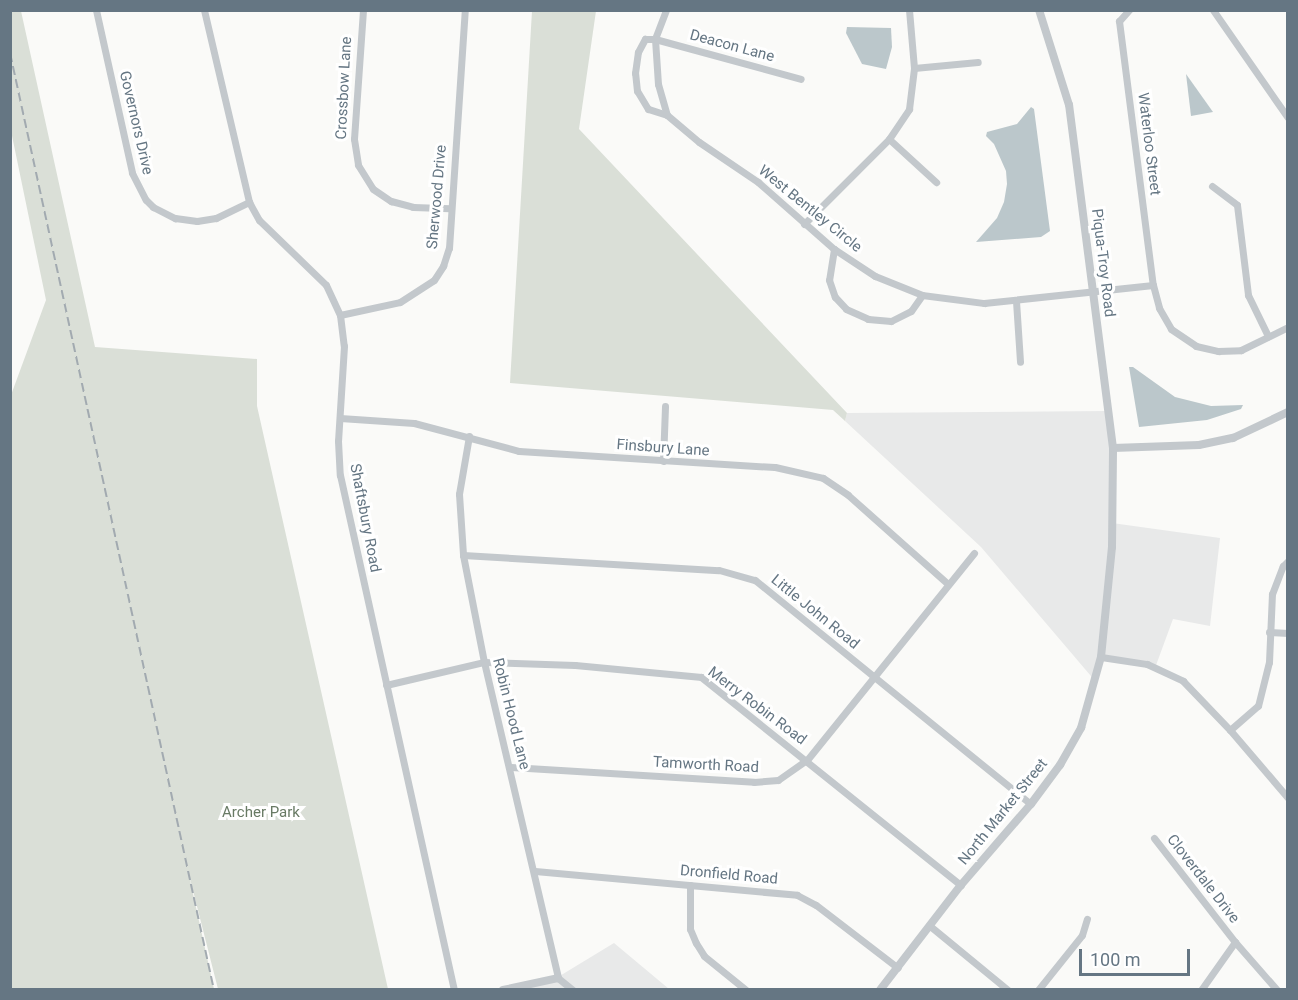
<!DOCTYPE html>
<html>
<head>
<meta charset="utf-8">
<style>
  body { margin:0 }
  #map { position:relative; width:1298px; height:1000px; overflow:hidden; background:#fafaf8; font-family:Roboto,sans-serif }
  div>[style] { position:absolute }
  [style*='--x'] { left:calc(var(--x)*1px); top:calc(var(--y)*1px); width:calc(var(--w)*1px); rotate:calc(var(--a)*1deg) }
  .built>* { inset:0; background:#e8e9e9 }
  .green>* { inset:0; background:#dadfd7 }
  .water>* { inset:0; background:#bbc7cb }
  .minor>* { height:7px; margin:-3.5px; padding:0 3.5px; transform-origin:3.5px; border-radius:3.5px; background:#c3c8cc }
  .tertiary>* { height:8px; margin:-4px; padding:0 4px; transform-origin:4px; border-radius:4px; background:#c3c8cc }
  .rail>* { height:2px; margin-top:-1px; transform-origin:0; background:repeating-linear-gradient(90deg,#a2aab0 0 9px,transparent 0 13.5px) }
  span { translate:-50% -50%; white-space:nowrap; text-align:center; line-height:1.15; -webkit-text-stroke:6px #fff; paint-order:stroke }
  .street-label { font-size:15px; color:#657683 }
  .park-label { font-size:15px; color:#687a64 }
  .frame { position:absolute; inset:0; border:12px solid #657683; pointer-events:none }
  .scale { position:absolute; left:1079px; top:949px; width:111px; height:27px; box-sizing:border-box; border:3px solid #657683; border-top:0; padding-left:8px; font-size:18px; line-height:21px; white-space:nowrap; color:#657683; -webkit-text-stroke:4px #fff; paint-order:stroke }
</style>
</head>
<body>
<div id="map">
  <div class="built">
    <i style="clip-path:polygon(1108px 411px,1112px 523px,1220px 538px,1210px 626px,1173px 619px,1155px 668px,1102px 657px,1096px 682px,981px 547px,845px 421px,847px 413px)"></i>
    <i style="clip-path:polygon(614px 943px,669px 989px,503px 990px,558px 977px)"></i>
  </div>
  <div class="green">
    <i style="clip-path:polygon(21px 11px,95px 347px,257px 359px,257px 406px,388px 989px,218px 989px,188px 871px,214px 989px,11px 989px,11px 395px,46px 300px,11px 131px,11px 11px)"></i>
    <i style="clip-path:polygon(532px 11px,596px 11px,579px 129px,847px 413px,845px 421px,833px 410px,510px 383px)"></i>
  </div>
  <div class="water">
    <i style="clip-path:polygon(847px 27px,891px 28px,892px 47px,886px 69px,862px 64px,846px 33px)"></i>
    <i style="clip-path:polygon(1186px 74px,1213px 112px,1191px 116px)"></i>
    <i style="clip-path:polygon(1031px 107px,1034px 109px,1050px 231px,1041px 237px,976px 242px,997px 218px,1004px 202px,1007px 184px,1006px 171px,994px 144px,986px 136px,987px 132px,1017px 124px)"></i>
    <i style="clip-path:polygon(1129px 367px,1133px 367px,1175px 397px,1211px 406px,1243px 405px,1241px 409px,1207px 420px,1139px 427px)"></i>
  </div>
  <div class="minor">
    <i style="--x:96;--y:10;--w:167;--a:77.5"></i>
    <i style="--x:132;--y:173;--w:30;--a:63"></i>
    <i style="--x:146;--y:200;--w:10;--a:45"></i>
    <i style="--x:153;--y:207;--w:25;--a:27"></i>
    <i style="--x:175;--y:218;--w:22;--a:8"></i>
    <i style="--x:197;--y:221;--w:19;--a:-9"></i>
    <i style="--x:216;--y:218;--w:37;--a:-26"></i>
    <i style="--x:204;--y:10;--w:197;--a:76.8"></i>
    <i style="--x:249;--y:202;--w:21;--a:61"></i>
    <i style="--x:259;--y:220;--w:93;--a:44.1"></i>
    <i style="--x:326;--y:285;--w:33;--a:65"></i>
    <i style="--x:340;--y:315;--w:31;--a:83"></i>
    <i style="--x:344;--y:346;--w:95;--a:93.6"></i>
    <i style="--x:338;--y:441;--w:34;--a:87"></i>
    <i style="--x:340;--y:475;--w:527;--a:77.52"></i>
    <i style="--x:363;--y:10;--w:129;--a:94"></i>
    <i style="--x:354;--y:139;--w:26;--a:81"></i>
    <i style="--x:358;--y:165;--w:28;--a:58"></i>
    <i style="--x:373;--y:189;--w:22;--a:34"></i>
    <i style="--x:391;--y:201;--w:23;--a:15"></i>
    <i style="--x:413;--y:207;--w:37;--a:2"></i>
    <i style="--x:666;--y:10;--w:31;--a:111"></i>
    <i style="--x:655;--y:39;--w:45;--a:86.2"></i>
    <i style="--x:658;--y:84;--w:32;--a:74"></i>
    <i style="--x:667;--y:115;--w:42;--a:40.2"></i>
    <i style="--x:699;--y:142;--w:71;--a:34.1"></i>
    <i style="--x:758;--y:182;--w:101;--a:41.4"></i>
    <i style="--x:834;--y:249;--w:49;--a:33.4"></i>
    <i style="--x:875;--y:276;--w:51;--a:22"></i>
    <i style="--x:922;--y:295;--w:63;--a:7.4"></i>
    <i style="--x:984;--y:303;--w:170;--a:-6.1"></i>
    <i style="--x:1153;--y:285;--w:24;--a:75"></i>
    <i style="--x:1159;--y:308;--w:24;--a:60"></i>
    <i style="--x:1171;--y:329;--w:30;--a:34"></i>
    <i style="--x:1196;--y:346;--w:23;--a:13"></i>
    <i style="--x:1218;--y:351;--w:23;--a:-2"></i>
    <i style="--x:1241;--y:350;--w:52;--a:-26.1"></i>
    <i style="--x:1129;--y:10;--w:15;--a:132"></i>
    <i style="--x:1119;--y:21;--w:266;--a:82.7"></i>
    <i style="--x:1213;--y:10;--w:131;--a:55.2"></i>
    <i style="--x:914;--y:68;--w:64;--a:-5.4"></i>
    <i style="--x:667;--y:115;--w:20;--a:-162"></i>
    <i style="--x:648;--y:109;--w:21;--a:-121"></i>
    <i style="--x:637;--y:91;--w:18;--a:-96"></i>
    <i style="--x:635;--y:73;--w:21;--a:-82"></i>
    <i style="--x:638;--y:52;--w:15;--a:-62"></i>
    <i style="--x:645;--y:39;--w:10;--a:0"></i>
    <i style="--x:655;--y:39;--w:151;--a:15.3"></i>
    <i style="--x:889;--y:139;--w:64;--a:42.5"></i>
    <i style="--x:1212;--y:186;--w:31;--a:37"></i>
    <i style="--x:1237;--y:205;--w:91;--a:83"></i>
    <i style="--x:1248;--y:295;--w:46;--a:64"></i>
    <i style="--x:804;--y:224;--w:120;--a:-45"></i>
    <i style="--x:889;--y:139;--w:36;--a:-56"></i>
    <i style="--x:909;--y:109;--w:41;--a:-83"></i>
    <i style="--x:914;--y:68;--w:58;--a:-94.9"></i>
    <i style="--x:834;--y:249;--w:31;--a:99"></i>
    <i style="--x:829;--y:280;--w:18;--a:71"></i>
    <i style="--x:835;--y:297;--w:16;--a:47"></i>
    <i style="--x:846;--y:309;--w:24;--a:24"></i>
    <i style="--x:868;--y:319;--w:23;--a:5"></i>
    <i style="--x:891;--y:321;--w:22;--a:-27"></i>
    <i style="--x:911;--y:311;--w:19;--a:-55"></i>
    <i style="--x:1016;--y:301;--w:61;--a:86.2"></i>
    <i style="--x:340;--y:315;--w:61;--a:-12.2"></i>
    <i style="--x:400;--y:302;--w:40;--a:-32.9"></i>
    <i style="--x:434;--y:280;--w:17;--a:-57"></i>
    <i style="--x:443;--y:266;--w:19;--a:-72"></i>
    <i style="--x:449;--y:248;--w:239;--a:-86.2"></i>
    <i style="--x:340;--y:418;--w:74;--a:3.9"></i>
    <i style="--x:414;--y:423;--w:109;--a:14.9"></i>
    <i style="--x:519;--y:451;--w:256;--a:3.6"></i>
    <i style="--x:775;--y:467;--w:49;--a:12.9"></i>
    <i style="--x:823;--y:478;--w:30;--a:34"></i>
    <i style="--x:848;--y:495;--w:134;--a:41.7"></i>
    <i style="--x:469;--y:436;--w:59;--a:99.8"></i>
    <i style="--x:459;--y:494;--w:61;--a:86.2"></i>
    <i style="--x:463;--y:555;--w:109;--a:78.9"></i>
    <i style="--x:484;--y:662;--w:325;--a:76.8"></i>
    <i style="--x:558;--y:978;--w:19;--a:39"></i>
    <i style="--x:663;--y:461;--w:55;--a:-87.9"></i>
    <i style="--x:463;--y:555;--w:256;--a:3.4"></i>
    <i style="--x:719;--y:570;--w:37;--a:16"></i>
    <i style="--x:755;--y:580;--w:355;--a:39.1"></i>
    <i style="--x:1269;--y:632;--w:19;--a:3"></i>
    <i style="--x:1101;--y:657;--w:47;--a:8.7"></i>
    <i style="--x:1147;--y:664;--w:40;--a:25"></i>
    <i style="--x:1183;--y:681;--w:68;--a:46.2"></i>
    <i style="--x:1230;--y:730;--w:89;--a:49.5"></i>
    <i style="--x:386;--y:685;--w:101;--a:-13.2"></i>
    <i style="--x:484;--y:662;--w:91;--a:1.9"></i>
    <i style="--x:575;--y:665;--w:127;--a:5.4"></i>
    <i style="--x:701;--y:677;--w:333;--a:38.7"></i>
    <i style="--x:1230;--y:730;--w:37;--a:-41"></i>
    <i style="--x:1258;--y:706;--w:45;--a:-76"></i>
    <i style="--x:1269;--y:662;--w:68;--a:-87.5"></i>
    <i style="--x:1272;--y:594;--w:30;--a:-69"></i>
    <i style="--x:1283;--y:566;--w:7;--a:-45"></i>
    <i style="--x:511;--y:767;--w:243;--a:3.5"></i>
    <i style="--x:754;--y:782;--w:24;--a:-5"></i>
    <i style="--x:778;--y:780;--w:35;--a:-35"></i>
    <i style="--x:807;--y:760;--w:266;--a:-51.1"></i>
    <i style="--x:1154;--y:838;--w:132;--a:52.1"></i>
    <i style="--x:1235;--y:942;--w:64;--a:48.8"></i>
    <i style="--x:535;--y:871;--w:263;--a:5.2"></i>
    <i style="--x:797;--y:895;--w:21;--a:28"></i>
    <i style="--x:816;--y:905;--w:103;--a:37.5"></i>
    <i style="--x:690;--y:885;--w:44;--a:90"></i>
    <i style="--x:690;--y:929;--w:15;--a:67"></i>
    <i style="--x:696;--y:943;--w:15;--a:58"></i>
    <i style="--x:704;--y:956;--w:54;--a:39"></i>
    <i style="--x:930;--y:926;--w:101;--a:39.4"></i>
    <i style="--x:1038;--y:990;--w:70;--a:-51.3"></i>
    <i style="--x:1082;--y:935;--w:17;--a:-73"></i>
    <i style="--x:1201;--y:990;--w:59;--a:-54.7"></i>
  </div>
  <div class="tertiary">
    <i style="--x:1113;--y:448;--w:86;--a:-2"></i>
    <i style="--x:1199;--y:445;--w:35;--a:-12"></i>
    <i style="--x:1233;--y:438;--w:61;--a:-25.3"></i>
    <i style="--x:503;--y:990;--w:56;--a:-12.3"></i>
    <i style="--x:880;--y:990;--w:133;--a:-52.4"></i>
    <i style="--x:961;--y:885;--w:107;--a:-49.2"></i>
    <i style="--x:1031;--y:804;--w:49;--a:-53.4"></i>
    <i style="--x:1060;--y:765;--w:43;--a:-60.4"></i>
    <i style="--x:1081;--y:728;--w:74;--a:-74.3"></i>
    <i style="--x:1101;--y:657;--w:111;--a:-84.3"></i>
    <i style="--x:1112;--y:547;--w:99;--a:-89.4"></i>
    <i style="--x:1113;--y:448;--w:346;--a:-97.3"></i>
    <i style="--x:1069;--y:105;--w:100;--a:-107.5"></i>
  </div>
  <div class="rail">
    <i style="--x:10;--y:53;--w:959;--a:77.72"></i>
  </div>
  <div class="street-label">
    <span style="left:732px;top:46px;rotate:15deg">Deacon Lane</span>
    <span style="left:344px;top:88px;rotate:-87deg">Crossbow Lane</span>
    <span style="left:136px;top:123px;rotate:77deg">Governors Drive</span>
    <span style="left:1149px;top:144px;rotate:83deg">Waterloo Street</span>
    <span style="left:437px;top:197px;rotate:-85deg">Sherwood Drive</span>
    <span style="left:810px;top:209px;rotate:39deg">West Bentley Circle</span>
    <span style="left:1103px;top:263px;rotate:83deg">Piqua-Troy Road</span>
    <span style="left:663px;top:448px;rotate:4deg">Finsbury Lane</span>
    <span style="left:365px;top:518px;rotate:79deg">Shaftsbury Road</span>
    <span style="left:815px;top:612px;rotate:39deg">Little John Road</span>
    <span style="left:757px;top:706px;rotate:37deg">Merry Robin Road</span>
    <span style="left:511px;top:714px;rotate:76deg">Robin Hood Lane</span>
    <span style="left:706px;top:765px;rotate:3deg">Tamworth Road</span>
    <span style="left:1003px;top:812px;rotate:-51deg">North Market Street</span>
    <span style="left:729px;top:875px;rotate:5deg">Dronfield Road</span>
    <span style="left:1203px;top:879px;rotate:52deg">Cloverdale Drive</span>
  </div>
  <div class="park-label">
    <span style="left:261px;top:813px">Archer Park</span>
  </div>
  <div class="frame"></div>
  <div class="scale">100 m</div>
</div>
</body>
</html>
